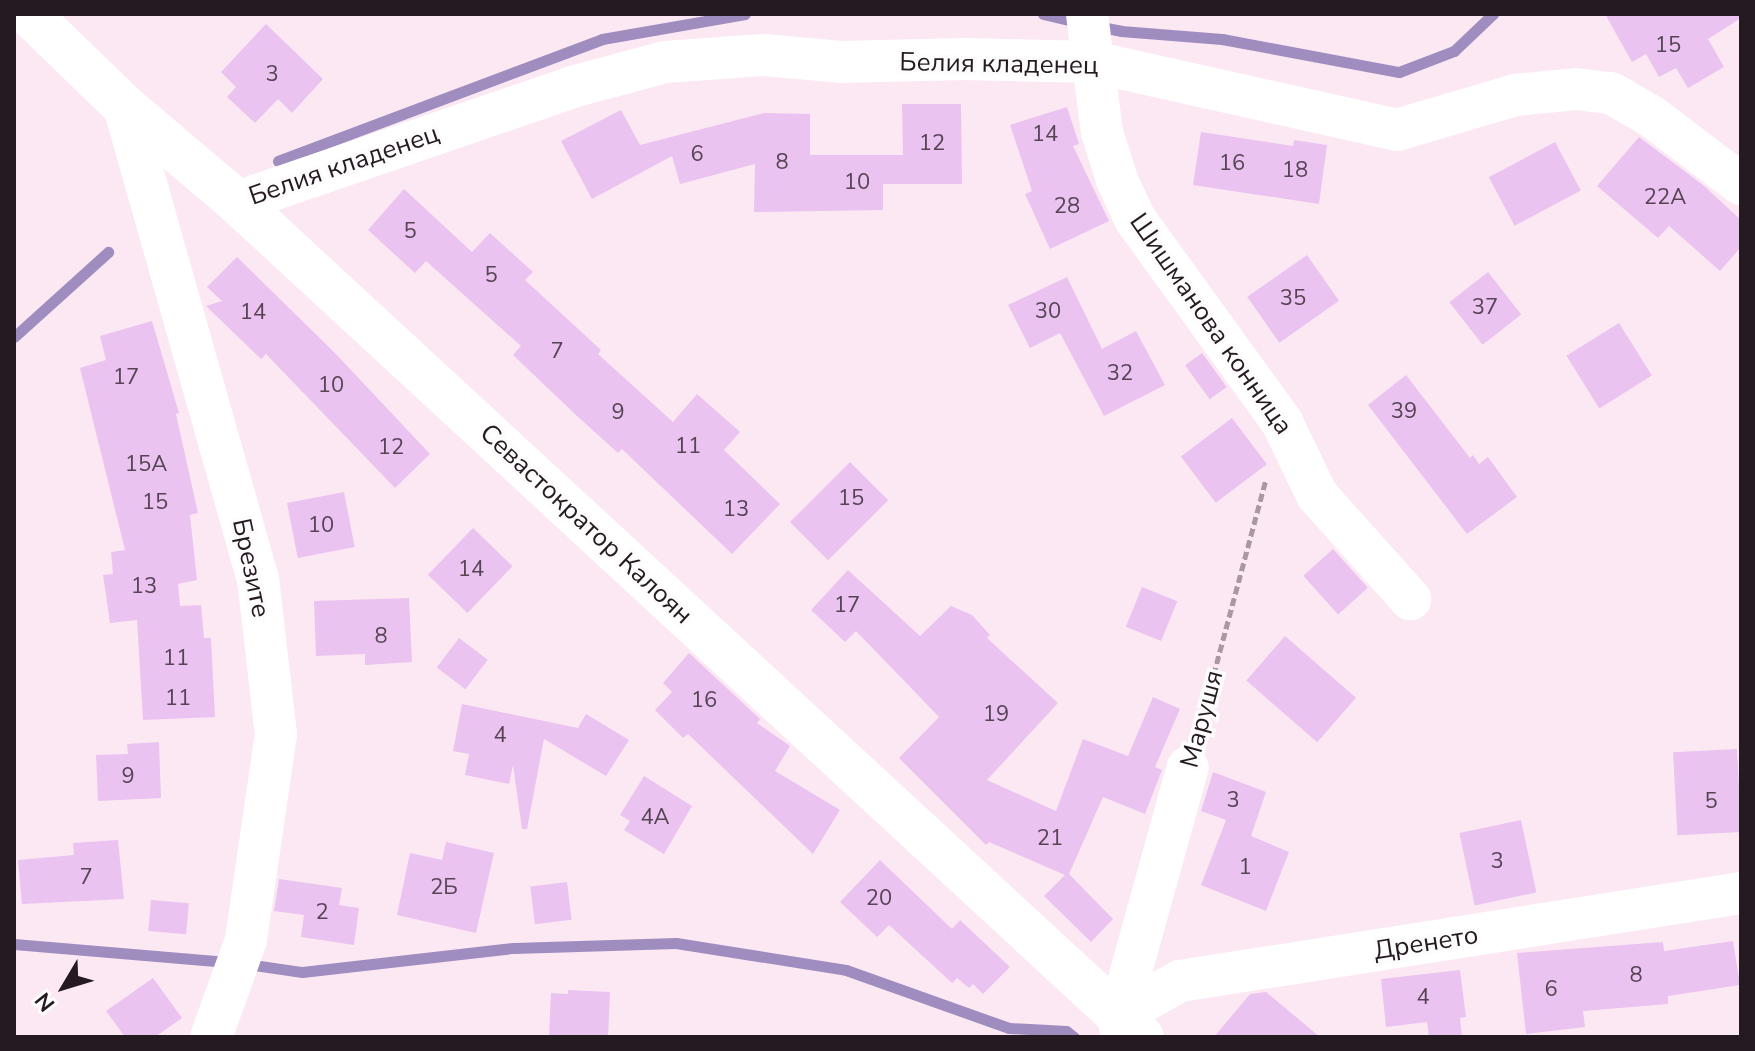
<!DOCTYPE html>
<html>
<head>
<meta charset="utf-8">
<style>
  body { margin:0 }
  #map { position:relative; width:1755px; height:1051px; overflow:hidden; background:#fce8f3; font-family:"Nunito Sans",sans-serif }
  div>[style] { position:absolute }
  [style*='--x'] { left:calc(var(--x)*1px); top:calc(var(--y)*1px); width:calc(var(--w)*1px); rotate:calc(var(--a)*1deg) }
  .stream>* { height:11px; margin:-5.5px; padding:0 5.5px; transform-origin:5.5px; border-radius:5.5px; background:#9f8dbf }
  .building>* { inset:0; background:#eac3f0; transform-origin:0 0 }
  .path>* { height:5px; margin-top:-2.5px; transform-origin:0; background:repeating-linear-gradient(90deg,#a998a2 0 8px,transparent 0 12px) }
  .street>* { height:42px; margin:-21px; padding:0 21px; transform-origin:21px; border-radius:21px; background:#fff }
  .secondary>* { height:44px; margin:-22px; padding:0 22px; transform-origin:22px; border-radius:22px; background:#fff }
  span { translate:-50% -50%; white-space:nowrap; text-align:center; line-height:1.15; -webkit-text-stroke:7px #fcfcfc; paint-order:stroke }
  .number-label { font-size:22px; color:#564455 }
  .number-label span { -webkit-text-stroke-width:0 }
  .street-label { font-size:26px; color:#251a21 }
  .frame { position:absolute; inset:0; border:16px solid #251a21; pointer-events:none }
  .north { position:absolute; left:24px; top:947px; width:80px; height:80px; -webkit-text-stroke:6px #fcfcfc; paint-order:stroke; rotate:232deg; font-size:22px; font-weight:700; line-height:32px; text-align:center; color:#251a21 }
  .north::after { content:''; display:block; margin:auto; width:28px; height:36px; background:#251a21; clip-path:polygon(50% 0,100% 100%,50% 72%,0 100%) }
</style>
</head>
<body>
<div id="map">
  <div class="stream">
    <i style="--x:1043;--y:14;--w:37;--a:13"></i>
    <i style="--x:1096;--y:26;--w:25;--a:11"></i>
    <i style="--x:1121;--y:31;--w:101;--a:4.5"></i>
    <i style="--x:1222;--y:39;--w:180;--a:10.6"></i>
    <i style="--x:1399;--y:72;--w:59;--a:-20.9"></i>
    <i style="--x:1454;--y:51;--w:54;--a:-43.5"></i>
    <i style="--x:278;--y:161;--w:346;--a:-20.6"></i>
    <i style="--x:602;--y:39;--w:145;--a:-9.9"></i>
    <i style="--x:14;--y:337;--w:127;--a:-42.1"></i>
    <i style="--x:14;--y:944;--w:217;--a:4.8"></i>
    <i style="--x:247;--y:964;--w:56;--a:8.3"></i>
    <i style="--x:302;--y:972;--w:213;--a:-6.5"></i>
    <i style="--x:514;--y:948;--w:162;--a:-1.8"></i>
    <i style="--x:676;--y:943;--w:172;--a:9"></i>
    <i style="--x:846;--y:970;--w:173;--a:19.6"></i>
    <i style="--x:1009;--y:1028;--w:57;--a:3"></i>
    <i style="--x:1066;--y:1031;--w:10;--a:37"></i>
  </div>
  <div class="building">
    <i style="clip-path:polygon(1605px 14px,1741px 14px,1741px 18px,1708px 39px,1724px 67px,1688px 88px,1676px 68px,1659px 77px,1646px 54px,1632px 62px)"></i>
    <i style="clip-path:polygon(266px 24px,323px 79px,292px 113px,278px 99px,255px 123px,227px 97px,236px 87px,221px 72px)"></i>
    <i style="clip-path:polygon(902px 104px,961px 104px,962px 184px,883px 184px,883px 210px,754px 212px,755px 164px,680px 184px,672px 156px,592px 199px,561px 141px,621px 110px,640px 145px,764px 113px,810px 114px,810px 155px,903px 155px)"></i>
    <i style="clip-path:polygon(1067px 107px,1079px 144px,1073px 146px,1109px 221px,1050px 249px,1025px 194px,1032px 191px,1010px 125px)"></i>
    <i style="clip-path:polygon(1201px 132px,1293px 146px,1294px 140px,1327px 145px,1319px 204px,1193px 185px)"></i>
    <i style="clip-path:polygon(1639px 137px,1703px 185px,1741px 220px,1741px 247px,1720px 271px,1669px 226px,1658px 238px,1597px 186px)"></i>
    <i style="left:1555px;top:142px;width:55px;height:75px;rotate:62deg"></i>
    <i style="clip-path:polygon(404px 189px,472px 252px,490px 233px,533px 272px,525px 280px,601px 350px,598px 354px,673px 422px,697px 394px,740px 432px,724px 450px,780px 504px,732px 554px,622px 449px,618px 453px,577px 416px,513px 355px,521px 346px,426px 261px,415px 273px,368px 230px)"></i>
    <i style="left:1307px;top:255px;width:56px;height:73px;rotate:55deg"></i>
    <i style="clip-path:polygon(237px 257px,333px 351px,430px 454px,395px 488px,266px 354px,261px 359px,206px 306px,222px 301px,207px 287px)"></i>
    <i style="left:1488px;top:272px;width:54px;height:49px;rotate:52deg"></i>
    <i style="clip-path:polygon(1067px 277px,1102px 349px,1136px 331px,1165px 385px,1104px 416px,1060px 333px,1030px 348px,1008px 305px)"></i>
    <i style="clip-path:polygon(152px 321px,179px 413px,176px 414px,198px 513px,190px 515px,197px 580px,178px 584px,180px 606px,201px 605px,204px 638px,211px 638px,215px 717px,143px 720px,137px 620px,110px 623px,103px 575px,113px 574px,111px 552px,125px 550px,80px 368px,106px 360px,100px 336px)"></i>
    <i style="left:1619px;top:323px;width:62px;height:62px;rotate:58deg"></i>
    <i style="left:1202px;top:353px;width:42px;height:21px;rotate:54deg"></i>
    <i style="clip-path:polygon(1406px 375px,1470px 458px,1473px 455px,1479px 464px,1488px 457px,1517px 497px,1467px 534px,1368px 405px)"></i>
    <i style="left:1232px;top:418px;width:58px;height:64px;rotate:53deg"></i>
    <i style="left:850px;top:462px;width:54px;height:85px;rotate:45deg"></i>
    <i style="left:344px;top:492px;width:56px;height:58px;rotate:79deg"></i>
    <i style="left:473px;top:528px;width:55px;height:65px;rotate:44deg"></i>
    <i style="left:1333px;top:549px;width:52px;height:40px;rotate:48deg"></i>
    <i style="clip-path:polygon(848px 570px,920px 636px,951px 606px,972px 615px,990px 635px,987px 638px,1058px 703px,987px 780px,1056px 811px,1083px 739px,1128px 756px,1153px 697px,1180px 709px,1155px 767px,1162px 770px,1145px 814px,1103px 797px,1069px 874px,1113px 919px,1091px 942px,1044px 896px,1065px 875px,989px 842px,986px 845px,899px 758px,939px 717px,856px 631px,845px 642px,811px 610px)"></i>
    <i style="left:1142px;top:587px;width:38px;height:43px;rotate:22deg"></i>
    <i style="clip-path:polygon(409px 598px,412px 662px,365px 665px,365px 654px,316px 656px,314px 601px)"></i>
    <i style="left:1285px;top:636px;width:94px;height:59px;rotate:41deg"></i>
    <i style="left:459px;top:638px;width:36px;height:37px;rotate:37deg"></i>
    <i style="clip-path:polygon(689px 653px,760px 719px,757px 723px,790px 746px,775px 771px,840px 810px,813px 854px,688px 734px,683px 738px,655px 710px,672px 692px,663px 683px)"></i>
    <i style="clip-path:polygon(462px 704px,578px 728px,586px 714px,629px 740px,606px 776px,544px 739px,527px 829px,522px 829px,513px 765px,509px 784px,465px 775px,469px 754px,453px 751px)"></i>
    <i style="clip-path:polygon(159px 742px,161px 798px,98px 801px,96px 755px,128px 754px,127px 744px)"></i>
    <i style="left:1737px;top:749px;width:83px;height:64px;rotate:87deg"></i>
    <i style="clip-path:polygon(1213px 772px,1266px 792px,1251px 836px,1289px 852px,1266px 911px,1201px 885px,1226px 820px,1201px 811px)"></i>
    <i style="clip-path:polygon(644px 776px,692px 806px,664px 854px,624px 830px,630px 821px,620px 815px)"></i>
    <i style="left:1521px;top:820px;width:74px;height:63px;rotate:78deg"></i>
    <i style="clip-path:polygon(118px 840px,124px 899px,22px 904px,18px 860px,74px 855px,73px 843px)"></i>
    <i style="clip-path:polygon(446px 842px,494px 853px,476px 933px,397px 915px,410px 853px,442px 860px)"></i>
    <i style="clip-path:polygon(880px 860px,952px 929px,960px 920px,1010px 967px,983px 994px,973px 984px,969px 988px,957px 978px,952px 983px,889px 925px,877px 937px,840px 902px)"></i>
    <i style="clip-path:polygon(279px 879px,342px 888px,339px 905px,359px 908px,354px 945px,301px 937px,304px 915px,274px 911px)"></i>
    <i style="left:567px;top:882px;width:38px;height:37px;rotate:83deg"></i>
    <i style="left:151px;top:900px;width:38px;height:31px;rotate:5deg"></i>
    <i style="clip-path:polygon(1733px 941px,1740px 985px,1668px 996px,1668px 1004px,1583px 1011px,1585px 1027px,1526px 1034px,1517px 953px,1663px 942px,1664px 951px)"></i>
    <i style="clip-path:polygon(1460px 970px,1466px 1017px,1460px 1018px,1462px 1037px,1429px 1037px,1427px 1022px,1386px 1027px,1381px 979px)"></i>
    <i style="clip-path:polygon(153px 978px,182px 1018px,155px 1037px,125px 1037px,106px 1011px)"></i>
    <i style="clip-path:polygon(568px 990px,610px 992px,608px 1037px,549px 1037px,551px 993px,568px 994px)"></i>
    <i style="clip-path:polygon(1266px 992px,1320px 1037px,1214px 1037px,1250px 994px)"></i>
  </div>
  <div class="path">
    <i style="--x:1198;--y:733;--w:262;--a:-75"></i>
  </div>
  <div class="street">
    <i style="--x:1087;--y:14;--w:119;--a:82.8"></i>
    <i style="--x:1102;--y:132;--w:50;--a:72.6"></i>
    <i style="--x:1117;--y:180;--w:43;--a:65.2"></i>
    <i style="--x:1135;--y:219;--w:251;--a:54.1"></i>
    <i style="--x:1282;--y:422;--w:81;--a:64.4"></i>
    <i style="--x:1317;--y:495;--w:140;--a:48.2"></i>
    <i style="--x:124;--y:106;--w:492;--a:74.2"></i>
    <i style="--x:258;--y:579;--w:156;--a:83.4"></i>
    <i style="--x:276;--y:734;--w:208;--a:98.3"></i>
    <i style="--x:246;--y:940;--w:103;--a:109.8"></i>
    <i style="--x:237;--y:202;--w:354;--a:-18.9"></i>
    <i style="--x:572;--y:87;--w:96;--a:-15"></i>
    <i style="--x:665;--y:62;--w:98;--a:-4.1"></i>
    <i style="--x:763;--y:55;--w:78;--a:5.1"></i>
    <i style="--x:841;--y:62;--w:124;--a:-1.4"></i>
    <i style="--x:965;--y:59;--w:128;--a:1.3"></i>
    <i style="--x:1093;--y:62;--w:312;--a:12.6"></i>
    <i style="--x:1397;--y:130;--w:123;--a:-16.5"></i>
    <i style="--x:1515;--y:95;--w:61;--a:-5.6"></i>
    <i style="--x:1576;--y:89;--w:35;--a:7"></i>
    <i style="--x:1611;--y:93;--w:46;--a:29.9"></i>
    <i style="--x:1651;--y:116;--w:113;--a:37.1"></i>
    <i style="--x:1119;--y:1015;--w:70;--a:-29.1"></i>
    <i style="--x:1180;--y:981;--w:568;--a:-8.91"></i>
    <i style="--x:1120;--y:1028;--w:13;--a:-94"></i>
    <i style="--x:1119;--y:1015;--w:257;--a:-74.5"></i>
  </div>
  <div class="secondary">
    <i style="--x:29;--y:14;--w:132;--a:44.1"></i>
    <i style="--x:124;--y:106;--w:148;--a:40.3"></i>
    <i style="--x:237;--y:202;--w:1231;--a:42.7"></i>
  </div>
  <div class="number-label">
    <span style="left:1668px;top:46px">15</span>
    <span style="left:272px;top:75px">3</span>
    <span style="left:1045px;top:135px">14</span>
    <span style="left:932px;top:144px">12</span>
    <span style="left:697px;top:155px">6</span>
    <span style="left:782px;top:163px">8</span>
    <span style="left:1232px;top:164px">16</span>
    <span style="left:1295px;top:171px">18</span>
    <span style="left:857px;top:183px">10</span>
    <span style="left:1665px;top:198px">22A</span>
    <span style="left:1067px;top:207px">28</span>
    <span style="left:410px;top:232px">5</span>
    <span style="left:491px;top:276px">5</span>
    <span style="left:1293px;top:299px">35</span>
    <span style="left:1485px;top:308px">37</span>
    <span style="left:1048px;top:312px">30</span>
    <span style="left:253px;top:313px">14</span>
    <span style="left:557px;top:352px">7</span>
    <span style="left:1120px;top:374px">32</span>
    <span style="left:126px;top:378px">17</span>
    <span style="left:331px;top:386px">10</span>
    <span style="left:1404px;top:412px">39</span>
    <span style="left:618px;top:413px">9</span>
    <span style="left:688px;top:447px">11</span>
    <span style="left:391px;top:448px">12</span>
    <span style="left:146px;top:465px">15А</span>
    <span style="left:851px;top:499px">15</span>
    <span style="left:155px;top:503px">15</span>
    <span style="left:736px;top:510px">13</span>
    <span style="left:321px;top:526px">10</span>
    <span style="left:471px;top:570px">14</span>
    <span style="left:144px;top:587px">13</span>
    <span style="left:847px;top:606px">17</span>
    <span style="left:381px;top:637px">8</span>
    <span style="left:176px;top:659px">11</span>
    <span style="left:178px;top:699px">11</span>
    <span style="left:704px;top:701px">16</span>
    <span style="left:996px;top:715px">19</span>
    <span style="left:500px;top:736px">4</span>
    <span style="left:128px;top:777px">9</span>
    <span style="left:1233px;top:801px">3</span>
    <span style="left:1711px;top:802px">5</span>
    <span style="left:655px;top:818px">4А</span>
    <span style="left:1050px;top:839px">21</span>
    <span style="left:1497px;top:862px">3</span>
    <span style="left:1245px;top:868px">1</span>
    <span style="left:86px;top:878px">7</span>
    <span style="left:444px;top:888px">2Б</span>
    <span style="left:879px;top:899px">20</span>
    <span style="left:322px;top:913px">2</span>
    <span style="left:1636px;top:976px">8</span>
    <span style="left:1551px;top:990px">6</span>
    <span style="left:1423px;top:998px">4</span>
  </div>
  <div class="street-label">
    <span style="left:999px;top:64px;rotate:1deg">Белия кладенец</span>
    <span style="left:344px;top:165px;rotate:-19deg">Белия кладенец</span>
    <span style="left:1211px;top:324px;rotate:55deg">Шишманова конница</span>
    <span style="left:586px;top:524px;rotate:43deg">Севастократор Калоян</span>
    <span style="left:251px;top:568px;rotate:78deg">Брезите</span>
    <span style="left:1202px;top:719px;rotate:-75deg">Марушя</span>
    <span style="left:1426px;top:943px;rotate:-9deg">Дренето</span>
  </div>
  <div class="frame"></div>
  <div class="north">N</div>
</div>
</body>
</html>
